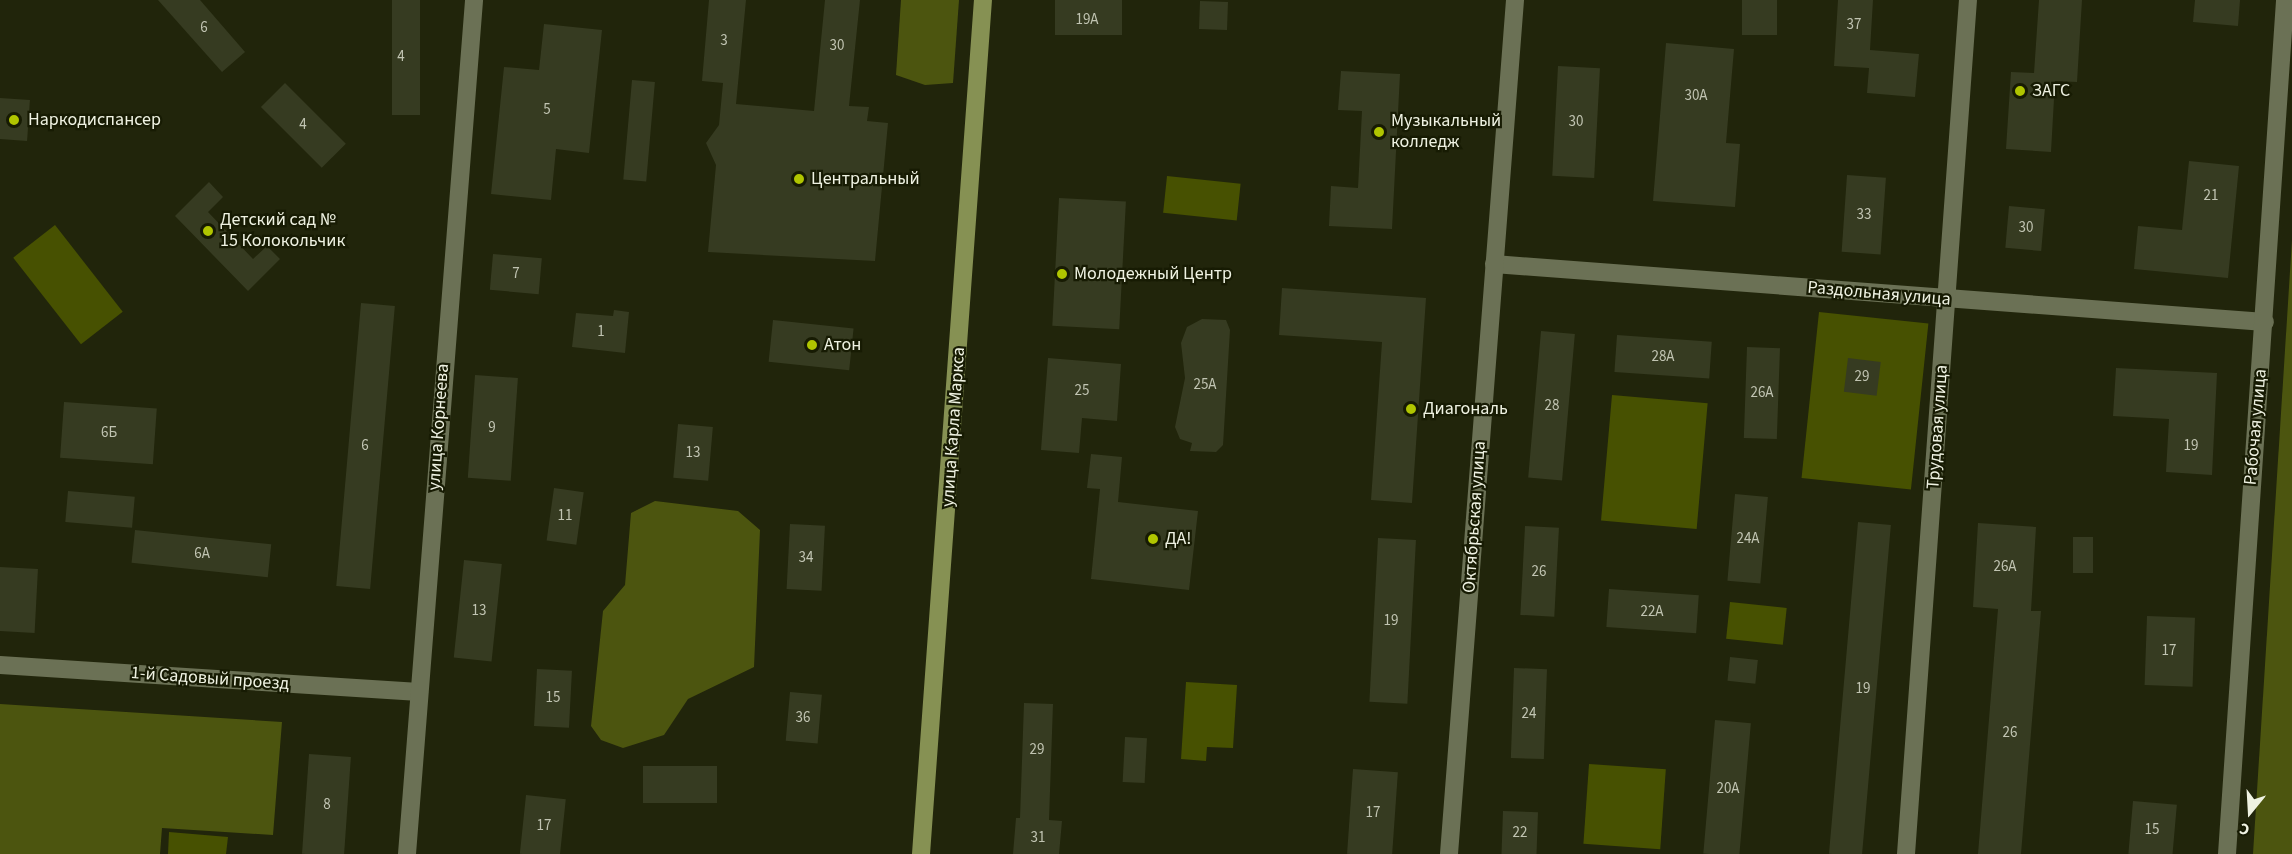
<!DOCTYPE html>
<html>
<head>
<meta charset="utf-8">
<style>
  body { margin:0 }
  #map { position:relative; width:2292px; height:854px; overflow:hidden; background:#21250b; font-family:"Source Sans 3",sans-serif }
  div>[style] { position:absolute }
  [style*='--x'] { left:calc(var(--x)*1px); top:calc(var(--y)*1px); width:calc(var(--w)*1px); rotate:calc(var(--a)*1deg) }
  .green>* { inset:0; background:#475101; transform-origin:0 0 }
  .forest>* { inset:0; background:#4c550f }
  .building>* { inset:0; background:#363b21; transform-origin:0 0 }
  .minor>* { height:18px; margin:-9px; padding:0 9px; transform-origin:9px; border-radius:9px; background:#6b7155 }
  .major>* { height:18px; margin:-9px; padding:0 9px; transform-origin:9px; border-radius:9px; background:#869153 }
  .dots>* { width:16px; height:16px; translate:-50% -50%; box-sizing:border-box; border:3px solid #171b03; border-radius:50% }
  span { translate:-50% -50%; white-space:nowrap; text-align:center; line-height:1.15; -webkit-text-stroke:4.5px #171b03; paint-order:stroke }
  .number-label { font-size:15px; color:#c1c4b2 }
  .number-label span { -webkit-text-stroke-width:0 }
  .poi-label { font-size:18px; color:#eff2e2 }
  .left { translate:0 -50%; text-align:left }
  .street-label { font-size:18px; color:#eff2e2 }
  .north { position:absolute; left:2220px; top:782px; width:60px; height:60px; -webkit-text-stroke:4px #171b03; paint-order:stroke; rotate:198deg; font-size:16px; font-weight:700; line-height:24px; text-align:center; color:#eff2e2 }
  .north::after { content:''; display:block; margin:auto; width:21px; height:27px; background:#eff2e2; clip-path:polygon(50% 0,100% 100%,50% 72%,0 100%) }
</style>
</head>
<body>
<div id="map">
  <div class="green">
    <i style="left:1167px;top:176px;width:74px;height:37px;rotate:6deg"></i>
    <i style="left:55px;top:225px;width:110px;height:53px;rotate:52deg"></i>
    <i style="left:1819px;top:312px;width:110px;height:167px;rotate:6deg"></i>
    <i style="left:1612px;top:395px;width:96px;height:126px;rotate:5deg"></i>
    <i style="left:1730px;top:602px;width:57px;height:37px;rotate:6deg"></i>
    <i style="clip-path:polygon(1186px 682px,1237px 685px,1233px 748px,1207px 747px,1206px 761px,1181px 759px)"></i>
    <i style="left:1589px;top:764px;width:77px;height:80px;rotate:4deg"></i>
    <i style="clip-path:polygon(169px 832px,228px 837px,226px 854px,168px 854px)"></i>
  </div>
  <div class="forest">
    <i style="clip-path:polygon(901px 0,959px 0,953px 83px,925px 85px,896px 75px)"></i>
    <i style="clip-path:polygon(2292px 240px,2292px 854px,2253px 854px)"></i>
    <i style="clip-path:polygon(655px 501px,738px 511px,760px 530px,754px 667px,688px 699px,664px 735px,623px 748px,601px 740px,591px 726px,603px 611px,625px 585px,631px 513px)"></i>
    <i style="clip-path:polygon(0 704px,282px 722px,273px 835px,162px 828px,160px 854px,0 854px)"></i>
  </div>
  <div class="building">
    <i style="clip-path:polygon(158px 0,200px 0,245px 52px,222px 72px)"></i>
    <i style="left:392px;top:0;width:28px;height:115px"></i>
    <i style="clip-path:polygon(709px 0,746px 0,736px 104px,814px 111px,825px 0,860px 0,849px 106px,869px 107px,867px 121px,888px 123px,875px 261px,708px 252px,716px 165px,706px 143px,719px 125px,723px 83px,702px 81px)"></i>
    <i style="left:1055px;top:0;width:67px;height:35px"></i>
    <i style="left:1742px;top:0;width:35px;height:35px"></i>
    <i style="clip-path:polygon(1838px 0,1873px 0,1870px 50px,1919px 54px,1915px 97px,1867px 93px,1869px 68px,1834px 66px)"></i>
    <i style="clip-path:polygon(2039px 0,2082px 0,2077px 82px,2055px 81px,2051px 152px,2006px 149px,2011px 72px,2034px 73px)"></i>
    <i style="clip-path:polygon(2195px 0,2240px 0,2238px 26px,2193px 22px)"></i>
    <i style="left:1200px;top:1px;width:28px;height:28px;rotate:2deg"></i>
    <i style="clip-path:polygon(544px 24px,602px 30px,589px 153px,556px 149px,551px 200px,491px 194px,504px 67px,539px 70px)"></i>
    <i style="clip-path:polygon(1666px 43px,1734px 49px,1726px 143px,1740px 144px,1735px 207px,1653px 201px)"></i>
    <i style="left:1558px;top:66px;width:42px;height:110px;rotate:3deg"></i>
    <i style="clip-path:polygon(1341px 71px,1400px 74px,1392px 229px,1329px 226px,1331px 186px,1358px 188px,1362px 111px,1338px 110px)"></i>
    <i style="left:632px;top:80px;width:23px;height:100px;rotate:5deg"></i>
    <i style="left:285px;top:83px;width:86px;height:34px;rotate:45deg"></i>
    <i style="left:0;top:98px;width:30px;height:41px;rotate:4deg"></i>
    <i style="clip-path:polygon(2189px 161px,2239px 166px,2228px 278px,2134px 269px,2138px 226px,2182px 230px)"></i>
    <i style="left:1847px;top:175px;width:39px;height:77px;rotate:4deg"></i>
    <i style="clip-path:polygon(209px 182px,223px 197px,208px 212px,253px 259px,267px 246px,280px 259px,248px 291px,175px 216px)"></i>
    <i style="left:1059px;top:198px;width:67px;height:128px;rotate:3deg"></i>
    <i style="left:2009px;top:206px;width:36px;height:42px;rotate:5deg"></i>
    <i style="left:493px;top:254px;width:49px;height:36px;rotate:5deg"></i>
    <i style="clip-path:polygon(1282px 288px,1426px 298px,1412px 503px,1371px 500px,1382px 342px,1279px 335px)"></i>
    <i style="left:361px;top:303px;width:34px;height:284px;rotate:5deg"></i>
    <i style="clip-path:polygon(614px 310px,629px 312px,625px 353px,572px 347px,576px 313px,613px 316px)"></i>
    <i style="clip-path:polygon(1202px 319px,1226px 320px,1230px 330px,1223px 445px,1216px 452px,1190px 451px,1192px 443px,1180px 439px,1175px 427px,1185px 378px,1181px 343px,1187px 327px)"></i>
    <i style="left:773px;top:320px;width:81px;height:42px;rotate:6deg"></i>
    <i style="left:1541px;top:331px;width:34px;height:147px;rotate:5deg"></i>
    <i style="left:1617px;top:335px;width:95px;height:37px;rotate:4deg"></i>
    <i style="left:1747px;top:347px;width:33px;height:91px;rotate:2deg"></i>
    <i style="clip-path:polygon(1048px 358px,1121px 364px,1117px 421px,1082px 418px,1079px 453px,1041px 450px)"></i>
    <i style="left:1848px;top:358px;width:33px;height:34px;rotate:7deg"></i>
    <i style="clip-path:polygon(2116px 368px,2217px 373px,2212px 475px,2166px 472px,2169px 419px,2113px 416px)"></i>
    <i style="left:475px;top:375px;width:43px;height:103px;rotate:4deg"></i>
    <i style="left:64px;top:402px;width:93px;height:56px;rotate:4deg"></i>
    <i style="left:678px;top:424px;width:35px;height:54px;rotate:5deg"></i>
    <i style="clip-path:polygon(1091px 454px,1122px 457px,1118px 502px,1198px 511px,1189px 590px,1091px 579px,1100px 489px,1087px 488px)"></i>
    <i style="left:554px;top:488px;width:30px;height:53px;rotate:8deg"></i>
    <i style="left:68px;top:491px;width:67px;height:31px;rotate:5deg"></i>
    <i style="left:1735px;top:494px;width:33px;height:87px;rotate:5deg"></i>
    <i style="left:1858px;top:522px;width:33px;height:333px;rotate:5deg"></i>
    <i style="clip-path:polygon(1978px 523px,2036px 527px,2031px 611px,2041px 611px,2021px 854px,1978px 854px,1998px 609px,1973px 607px)"></i>
    <i style="left:790px;top:524px;width:35px;height:65px;rotate:3deg"></i>
    <i style="left:1525px;top:526px;width:34px;height:89px;rotate:3deg"></i>
    <i style="left:135px;top:530px;width:137px;height:33px;rotate:6deg"></i>
    <i style="left:2073px;top:537px;width:20px;height:36px"></i>
    <i style="left:1378px;top:538px;width:38px;height:164px;rotate:3deg"></i>
    <i style="left:464px;top:560px;width:38px;height:98px;rotate:6deg"></i>
    <i style="left:0;top:567px;width:38px;height:64px;rotate:3deg"></i>
    <i style="left:1609px;top:589px;width:90px;height:38px;rotate:4deg"></i>
    <i style="left:2147px;top:616px;width:48px;height:69px;rotate:2deg"></i>
    <i style="left:1730px;top:657px;width:28px;height:24px;rotate:6deg"></i>
    <i style="left:1514px;top:668px;width:33px;height:90px;rotate:2deg"></i>
    <i style="left:537px;top:669px;width:35px;height:57px;rotate:3deg"></i>
    <i style="left:790px;top:692px;width:32px;height:49px;rotate:5deg"></i>
    <i style="clip-path:polygon(1024px 703px,1053px 704px,1049px 820px,1062px 821px,1059px 854px,1013px 854px,1016px 818px,1020px 818px)"></i>
    <i style="left:1715px;top:720px;width:36px;height:134px;rotate:5deg"></i>
    <i style="left:1125px;top:737px;width:22px;height:45px;rotate:3deg"></i>
    <i style="left:309px;top:754px;width:42px;height:100px;rotate:4deg"></i>
    <i style="left:717px;top:766px;width:37px;height:74px;rotate:90deg"></i>
    <i style="left:1353px;top:769px;width:45px;height:85px;rotate:4deg"></i>
    <i style="left:526px;top:795px;width:40px;height:59px;rotate:6deg"></i>
    <i style="left:2133px;top:801px;width:44px;height:53px;rotate:5deg"></i>
    <i style="left:1503px;top:811px;width:35px;height:43px;rotate:2deg"></i>
  </div>
  <div class="minor">
    <i style="--x:1494;--y:264;--w:773;--a:4.3"></i>
    <i style="--x:0;--y:665;--w:420;--a:3.7"></i>
    <i style="--x:407;--y:854;--w:857;--a:-85.51"></i>
    <i style="--x:1449;--y:854;--w:857;--a:-85.58"></i>
    <i style="--x:1906;--y:854;--w:856;--a:-85.85"></i>
    <i style="--x:2227;--y:854;--w:856;--a:-86.11"></i>
  </div>
  <div class="major">
    <i style="--x:921;--y:854;--w:856;--a:-85.85"></i>
  </div>
  <div class="dots">
    <i style="left:2020px;top:91px;background:#b0c500"></i>
    <i style="left:14px;top:120px;background:#b0c500"></i>
    <i style="left:1379px;top:132px;background:#b0c500"></i>
    <i style="left:799px;top:179px;background:#b0c500"></i>
    <i style="left:208px;top:231px;background:#b0c500"></i>
    <i style="left:1062px;top:274px;background:#b0c500"></i>
    <i style="left:812px;top:345px;background:#b0c500"></i>
    <i style="left:1411px;top:409px;background:#b0c500"></i>
    <i style="left:1153px;top:539px;background:#b0c500"></i>
  </div>
  <div class="number-label">
    <span style="left:1087px;top:20px">19А</span>
    <span style="left:1854px;top:25px">37</span>
    <span style="left:204px;top:28px">6</span>
    <span style="left:724px;top:41px">3</span>
    <span style="left:837px;top:46px">30</span>
    <span style="left:401px;top:57px">4</span>
    <span style="left:1696px;top:96px">30А</span>
    <span style="left:547px;top:110px">5</span>
    <span style="left:1576px;top:122px">30</span>
    <span style="left:303px;top:125px">4</span>
    <span style="left:2211px;top:196px">21</span>
    <span style="left:1864px;top:215px">33</span>
    <span style="left:2026px;top:228px">30</span>
    <span style="left:516px;top:274px">7</span>
    <span style="left:601px;top:332px">1</span>
    <span style="left:1663px;top:357px">28А</span>
    <span style="left:1862px;top:377px">29</span>
    <span style="left:1205px;top:385px">25А</span>
    <span style="left:1082px;top:391px">25</span>
    <span style="left:1762px;top:393px">26А</span>
    <span style="left:1552px;top:406px">28</span>
    <span style="left:492px;top:428px">9</span>
    <span style="left:109px;top:433px">6Б</span>
    <span style="left:365px;top:446px">6</span>
    <span style="left:2191px;top:446px">19</span>
    <span style="left:693px;top:453px">13</span>
    <span style="left:565px;top:516px">11</span>
    <span style="left:1748px;top:539px">24А</span>
    <span style="left:202px;top:554px">6А</span>
    <span style="left:806px;top:558px">34</span>
    <span style="left:2005px;top:567px">26А</span>
    <span style="left:1539px;top:572px">26</span>
    <span style="left:479px;top:611px">13</span>
    <span style="left:1652px;top:612px">22А</span>
    <span style="left:1391px;top:621px">19</span>
    <span style="left:2169px;top:651px">17</span>
    <span style="left:1863px;top:689px">19</span>
    <span style="left:553px;top:698px">15</span>
    <span style="left:1529px;top:714px">24</span>
    <span style="left:803px;top:718px">36</span>
    <span style="left:2010px;top:733px">26</span>
    <span style="left:1037px;top:750px">29</span>
    <span style="left:1728px;top:789px">20А</span>
    <span style="left:327px;top:805px">8</span>
    <span style="left:1373px;top:813px">17</span>
    <span style="left:544px;top:826px">17</span>
    <span style="left:2152px;top:830px">15</span>
    <span style="left:1520px;top:833px">22</span>
    <span style="left:1038px;top:838px">31</span>
  </div>
  <div class="poi-label">
    <span class="left" style="left:2032px;top:91px">ЗАГС</span>
    <span class="left" style="left:28px;top:120px">Наркодиспансер</span>
    <span class="left" style="left:1391px;top:132px">Музыкальный<br>колледж</span>
    <span class="left" style="left:811px;top:179px">Центральный</span>
    <span class="left" style="left:220px;top:231px">Детский сад №<br>15 Колокольчик</span>
    <span class="left" style="left:1074px;top:274px">Молодежный Центр</span>
    <span class="left" style="left:824px;top:345px">Атон</span>
    <span class="left" style="left:1423px;top:409px">Диагональ</span>
    <span class="left" style="left:1165px;top:539px">ДА!</span>
  </div>
  <div class="street-label">
    <span style="left:1879px;top:294px;rotate:5deg">Раздольная улица</span>
    <span style="left:439px;top:427px;rotate:-86deg">улица Корнеева</span>
    <span style="left:954px;top:427px;rotate:-86deg">улица Карла Маркса</span>
    <span style="left:1938px;top:427px;rotate:-86deg">Трудовая улица</span>
    <span style="left:2256px;top:427px;rotate:-85deg">Рабочая улица</span>
    <span style="left:1475px;top:517px;rotate:-86deg">Октябрьская улица</span>
    <span style="left:210px;top:679px;rotate:4deg">1-й Садовый проезд</span>
  </div>
  <div class="north">С</div>
</div>
</body>
</html>
